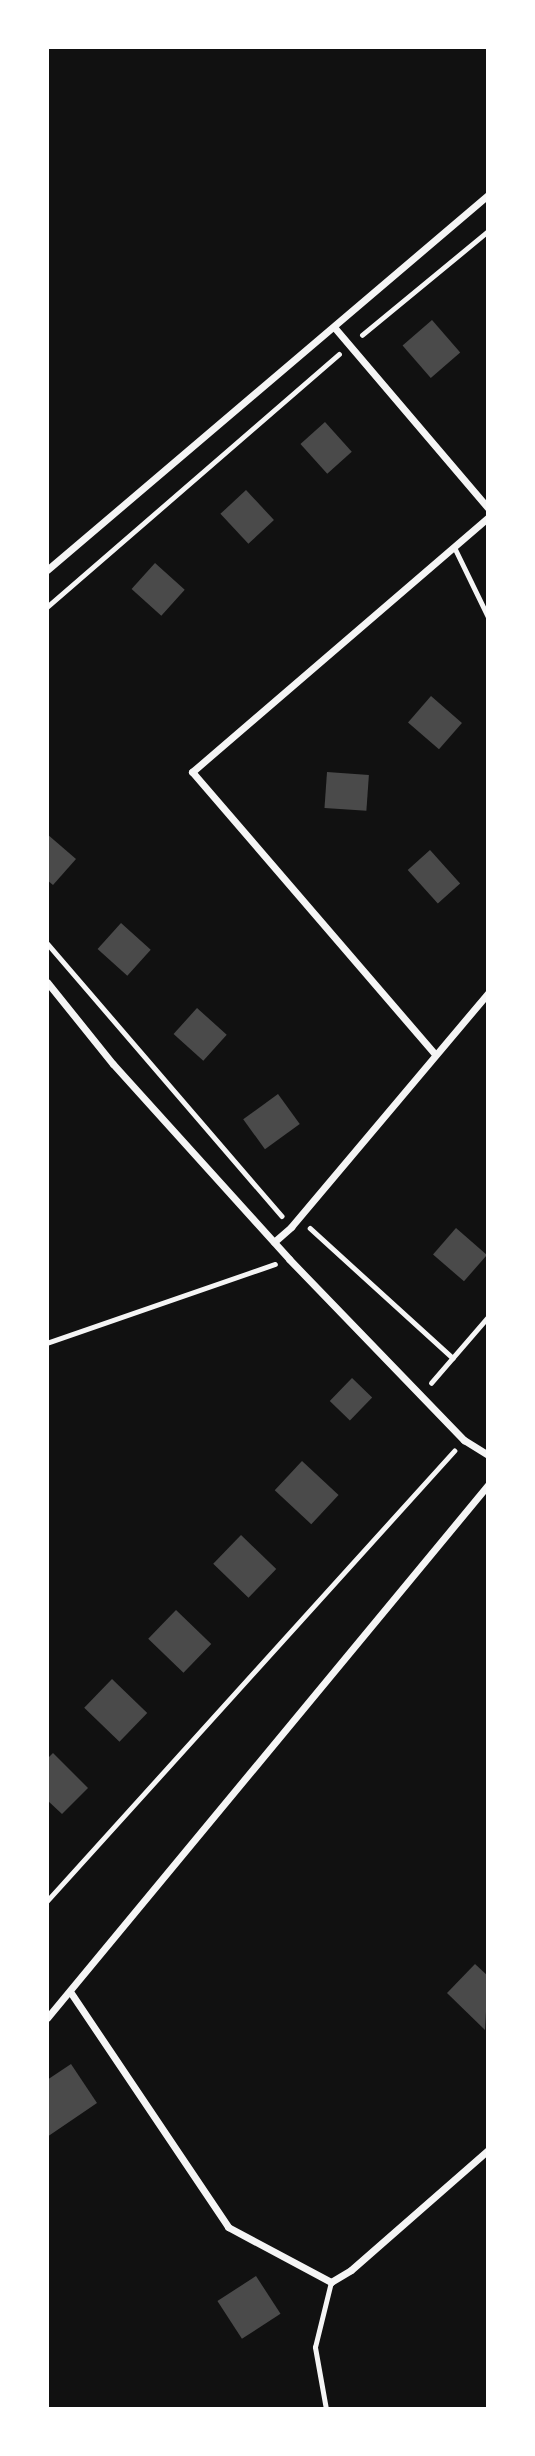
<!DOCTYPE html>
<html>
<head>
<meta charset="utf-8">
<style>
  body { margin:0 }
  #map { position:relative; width:535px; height:2456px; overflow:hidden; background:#111; font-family:"Playfair Display",serif }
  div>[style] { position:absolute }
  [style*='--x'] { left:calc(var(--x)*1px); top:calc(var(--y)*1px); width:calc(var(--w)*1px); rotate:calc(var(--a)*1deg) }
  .building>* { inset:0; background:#4a4a4a; transform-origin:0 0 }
  .path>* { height:4.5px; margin:-2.25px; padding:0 2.25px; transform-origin:2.25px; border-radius:2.25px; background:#f5f5f5 }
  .service>* { height:5px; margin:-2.5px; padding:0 2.5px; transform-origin:2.5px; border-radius:2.5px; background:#f5f5f5 }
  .minor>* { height:7px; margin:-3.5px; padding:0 3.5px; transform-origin:3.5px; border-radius:3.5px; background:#f5f5f5 }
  span { translate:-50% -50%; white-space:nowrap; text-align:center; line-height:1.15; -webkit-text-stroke:5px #fff; paint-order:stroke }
  .frame { position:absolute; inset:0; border:49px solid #fff; pointer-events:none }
</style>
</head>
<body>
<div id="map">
  <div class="building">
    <i style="left:432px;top:320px;width:43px;height:39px;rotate:49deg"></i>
    <i style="left:325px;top:422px;width:40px;height:33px;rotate:48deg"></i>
    <i style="left:246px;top:490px;width:41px;height:35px;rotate:47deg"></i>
    <i style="left:155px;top:563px;width:40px;height:35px;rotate:42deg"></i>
    <i style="left:431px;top:696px;width:41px;height:35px;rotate:41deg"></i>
    <i style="left:327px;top:772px;width:42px;height:36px;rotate:4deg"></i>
    <i style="clip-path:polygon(47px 834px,76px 859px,53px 885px,47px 880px)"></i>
    <i style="left:430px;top:850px;width:45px;height:30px;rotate:48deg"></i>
    <i style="left:121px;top:923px;width:40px;height:35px;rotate:42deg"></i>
    <i style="left:197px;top:1008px;width:40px;height:35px;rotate:42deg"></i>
    <i style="left:278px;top:1094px;width:37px;height:43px;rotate:54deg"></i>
    <i style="left:456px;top:1228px;width:41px;height:35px;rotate:41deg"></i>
    <i style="left:352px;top:1378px;width:28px;height:32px;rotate:44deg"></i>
    <i style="left:302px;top:1461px;width:50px;height:40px;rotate:43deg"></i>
    <i style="left:241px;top:1535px;width:49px;height:40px;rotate:44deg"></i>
    <i style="left:176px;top:1610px;width:49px;height:40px;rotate:44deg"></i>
    <i style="left:112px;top:1679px;width:49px;height:40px;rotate:44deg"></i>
    <i style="clip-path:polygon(53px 1753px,88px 1788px,62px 1814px,47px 1800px,47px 1759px)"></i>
    <i style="clip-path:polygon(475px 1964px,488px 1976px,485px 2030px,447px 1993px)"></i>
    <i style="clip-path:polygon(71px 2064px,97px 2103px,47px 2137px,47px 2080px)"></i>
    <i style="left:256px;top:2276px;width:45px;height:46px;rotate:57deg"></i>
  </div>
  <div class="path">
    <i style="--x:362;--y:335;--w:163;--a:-39.5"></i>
    <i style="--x:47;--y:607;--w:386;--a:-40.9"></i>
    <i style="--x:47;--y:943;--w:360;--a:49.3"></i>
    <i style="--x:310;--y:1228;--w:193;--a:42.3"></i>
    <i style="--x:47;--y:1343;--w:241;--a:-19.1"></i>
    <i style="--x:431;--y:1383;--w:87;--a:-49.2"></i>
    <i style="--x:47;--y:1901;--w:607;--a:-47.87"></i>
  </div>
  <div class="service">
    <i style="--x:454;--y:547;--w:78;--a:64.1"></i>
    <i style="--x:326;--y:2409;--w:63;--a:-100.1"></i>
    <i style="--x:315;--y:2347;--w:67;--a:-76.2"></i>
  </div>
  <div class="minor">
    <i style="--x:334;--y:327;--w:238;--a:49.6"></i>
    <i style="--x:47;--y:570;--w:579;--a:-40.38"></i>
    <i style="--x:47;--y:982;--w:105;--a:51.2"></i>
    <i style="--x:113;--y:1064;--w:263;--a:47.9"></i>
    <i style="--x:289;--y:1259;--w:252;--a:46"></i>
    <i style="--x:464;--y:1440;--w:28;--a:32"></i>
    <i style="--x:434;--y:1053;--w:371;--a:-130.7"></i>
    <i style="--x:192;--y:772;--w:391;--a:-40.7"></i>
    <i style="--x:274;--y:1242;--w:23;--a:-41"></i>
    <i style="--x:291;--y:1227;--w:306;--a:-49.9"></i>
    <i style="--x:71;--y:1993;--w:282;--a:56.1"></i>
    <i style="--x:228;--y:2227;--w:117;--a:28.1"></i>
    <i style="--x:331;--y:2282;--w:23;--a:-31"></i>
    <i style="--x:351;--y:2270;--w:182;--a:-41.2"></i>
    <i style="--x:47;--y:2018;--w:692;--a:-50.4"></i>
  </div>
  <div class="frame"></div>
</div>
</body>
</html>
